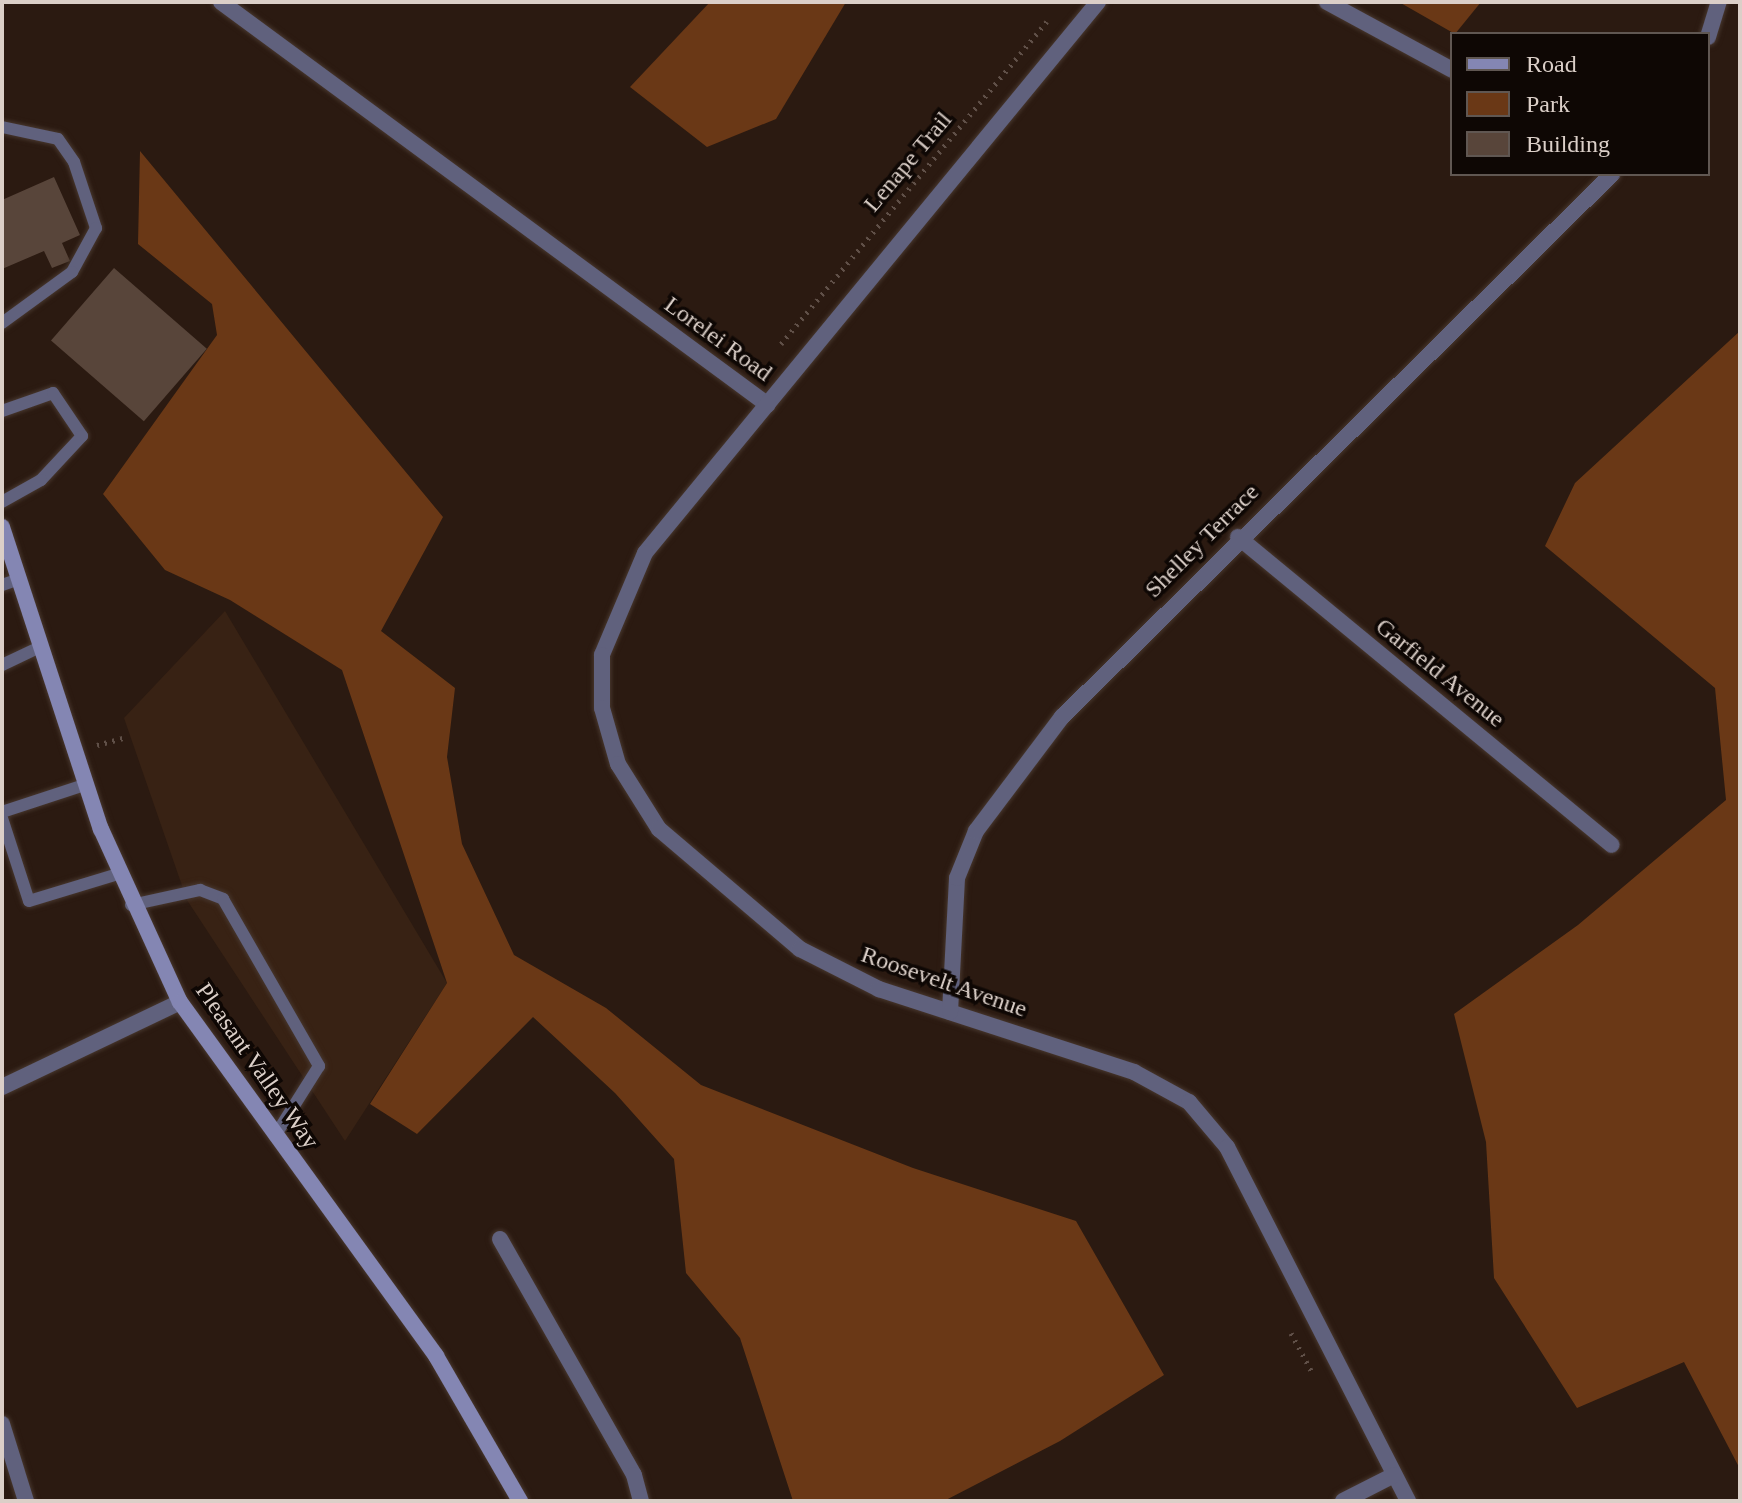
<!DOCTYPE html>
<html>
<head>
<meta charset="utf-8">
<style>
  body { margin:0 }
  #map { position:relative; width:1742px; height:1503px; overflow:hidden; background:#2b1a11; font-family:Georgia,serif }
  div>[style] { position:absolute }
  [style*='--x'] { left:calc(var(--x)*1px); top:calc(var(--y)*1px); width:calc(var(--w)*1px); rotate:calc(var(--a)*1deg) }
  .built>* { inset:0; background:#382214 }
  .green>* { inset:0; background:#6a3816 }
  .building>* { inset:0; background:#58453a; transform-origin:0 0 }
  .path>* { height:5px; margin-top:-2.5px; transform-origin:0; background:repeating-linear-gradient(90deg,#605048 0 2px,transparent 0 8px) }
  .roads { filter:drop-shadow(0 0 2px #47372e) drop-shadow(0 0 2px #47372e) }
  .lane>* { height:12px; margin:-6px; padding:0 6px; transform-origin:6px; border-radius:6px; background:#60617d }
  .street>* { height:16px; margin:-8px; padding:0 8px; transform-origin:8px; border-radius:8px; background:#60617d }
  .secondary>* { height:16px; margin:-8px; padding:0 8px; transform-origin:8px; border-radius:8px; background:#8486b3 }
  span { translate:-50% -50%; white-space:nowrap; text-align:center; line-height:1.15; -webkit-text-stroke:7px #0e0704; paint-order:stroke }
  .street-label { font-size:24px; color:#dbcfc8 }
  .frame { position:absolute; inset:0; border:4px solid #dbcfc8; pointer-events:none }
  .legend { position:absolute; left:1450px; top:32px; width:260px; height:144px; box-sizing:border-box; background:#0e0704; border:2px solid #605752; margin:0; padding:10px 14px; list-style:none; font-size:24px; color:#dbcfc8 }
  .legend li { display:flex; align-items:center; gap:16px; height:40px }
  .legend b { width:40px; border:2px solid #605752 }
</style>
</head>
<body>
<div id="map">
  <div class="built">
    <i style="clip-path:polygon(225px 611px,447px 983px,345px 1141px,187px 900px,124px 718px)"></i>
  </div>
  <div class="green">
    <i style="clip-path:polygon(710px 2px,846px 2px,776px 119px,707px 147px,630px 87px)"></i>
    <i style="clip-path:polygon(1399px 2px,1481px 2px,1455px 34px)"></i>
    <i style="clip-path:polygon(140px 151px,443px 517px,381px 631px,455px 688px,447px 757px,462px 844px,514px 955px,606px 1008px,701px 1085px,913px 1168px,1076px 1221px,1164px 1375px,1060px 1441px,944px 1501px,793px 1501px,740px 1338px,686px 1273px,674px 1159px,615px 1093px,533px 1017px,417px 1134px,370px 1104px,447px 983px,342px 670px,230px 600px,165px 570px,103px 494px,217px 335px,212px 304px,138px 244px)"></i>
    <i style="clip-path:polygon(1740px 331px,1740px 1469px,1684px 1362px,1577px 1408px,1494px 1278px,1486px 1142px,1454px 1014px,1578px 925px,1726px 800px,1715px 688px,1545px 546px,1575px 483px)"></i>
  </div>
  <div class="building">
    <i style="clip-path:polygon(54px 177px,80px 235px,62px 243px,70px 261px,52px 268px,44px 251px,2px 269px,2px 200px)"></i>
    <i style="left:114px;top:268px;width:123px;height:96px;rotate:41deg"></i>
  </div>
  <div class="path">
    <i style="--x:781;--y:344;--w:418;--a:-50.5"></i>
    <i style="--x:97;--y:745;--w:27;--a:-15"></i>
    <i style="--x:1291;--y:1333;--w:47;--a:61.8"></i>
  </div>
  <div class="roads">
    <div class="lane">
      <i style="--x:2;--y:127;--w:57;--a:12.1"></i>
      <i style="--x:58;--y:139;--w:28;--a:55"></i>
      <i style="--x:74;--y:162;--w:70;--a:71.6"></i>
      <i style="--x:96;--y:228;--w:50;--a:118.6"></i>
      <i style="--x:72;--y:272;--w:87;--a:143.9"></i>
      <i style="--x:2;--y:411;--w:54;--a:-19.4"></i>
      <i style="--x:53;--y:393;--w:52;--a:56"></i>
      <i style="--x:82;--y:436;--w:60;--a:133"></i>
      <i style="--x:41;--y:480;--w:45;--a:150.6"></i>
      <i style="--x:2;--y:585;--w:18;--a:-19"></i>
      <i style="--x:2;--y:665;--w:44;--a:-25.4"></i>
      <i style="--x:2;--y:812;--w:89;--a:-18.2"></i>
      <i style="--x:2;--y:818;--w:87;--a:72"></i>
      <i style="--x:29;--y:901;--w:93;--a:-16.9"></i>
      <i style="--x:131;--y:905;--w:71;--a:-12.3"></i>
      <i style="--x:200;--y:890;--w:25;--a:21"></i>
      <i style="--x:223;--y:899;--w:193;--a:60.1"></i>
      <i style="--x:319;--y:1066;--w:83;--a:122.2"></i>
    </div>
    <div class="street">
      <i style="--x:221;--y:2;--w:679;--a:36.38"></i>
      <i style="--x:1098;--y:2;--w:713;--a:129.43"></i>
      <i style="--x:645;--y:553;--w:111;--a:112.9"></i>
      <i style="--x:602;--y:655;--w:53;--a:90"></i>
      <i style="--x:602;--y:708;--w:58;--a:74.1"></i>
      <i style="--x:618;--y:764;--w:77;--a:57.8"></i>
      <i style="--x:659;--y:829;--w:185;--a:40.4"></i>
      <i style="--x:800;--y:949;--w:89;--a:26.9"></i>
      <i style="--x:879;--y:989;--w:268;--a:18"></i>
      <i style="--x:1134;--y:1072;--w:63;--a:28.6"></i>
      <i style="--x:1189;--y:1102;--w:59;--a:49.8"></i>
      <i style="--x:1227;--y:1147;--w:398;--a:62.9"></i>
      <i style="--x:1327;--y:2;--w:142;--a:28.5"></i>
      <i style="--x:1708;--y:37;--w:37;--a:-73"></i>
      <i style="--x:1238;--y:537;--w:484;--a:39.5"></i>
      <i style="--x:950;--y:1012;--w:134;--a:-87"></i>
      <i style="--x:957;--y:878;--w:51;--a:-68"></i>
      <i style="--x:976;--y:831;--w:143;--a:-53"></i>
      <i style="--x:1062;--y:717;--w:773;--a:-44.63"></i>
      <i style="--x:2;--y:1087;--w:197;--a:-25.5"></i>
      <i style="--x:500;--y:1239;--w:271;--a:60.4"></i>
      <i style="--x:634;--y:1475;--w:27;--a:75"></i>
      <i style="--x:2;--y:1424;--w:81;--a:72.7"></i>
      <i style="--x:1343;--y:1501;--w:57;--a:-27"></i>
    </div>
    <div class="secondary">
      <i style="--x:2;--y:527;--w:318;--a:71.9"></i>
      <i style="--x:101;--y:829;--w:190;--a:65.5"></i>
      <i style="--x:180;--y:1002;--w:437;--a:54.1"></i>
      <i style="--x:436;--y:1356;--w:168;--a:59.9"></i>
    </div>
  </div>
  <div class="street-label">
    <span style="left:908px;top:162px;rotate:-50deg">Lenape Trail</span>
    <span style="left:718px;top:339px;rotate:36deg">Lorelei Road</span>
    <span style="left:1202px;top:541px;rotate:-45deg">Shelley Terrace</span>
    <span style="left:1440px;top:673px;rotate:39deg">Garfield Avenue</span>
    <span style="left:944px;top:982px;rotate:19deg">Roosevelt Avenue</span>
    <span style="left:257px;top:1066px;rotate:55deg">Pleasant Valley Way</span>
  </div>
  <div class="frame"></div>
  <ul class="legend">
  <li><b style="height:10px;background:#8486b3"></b>Road</li>
  <li><b style="height:22px;background:#6a3816"></b>Park</li>
  <li><b style="height:22px;background:#58453a"></b>Building</li>
  </ul>
</div>
</body>
</html>
